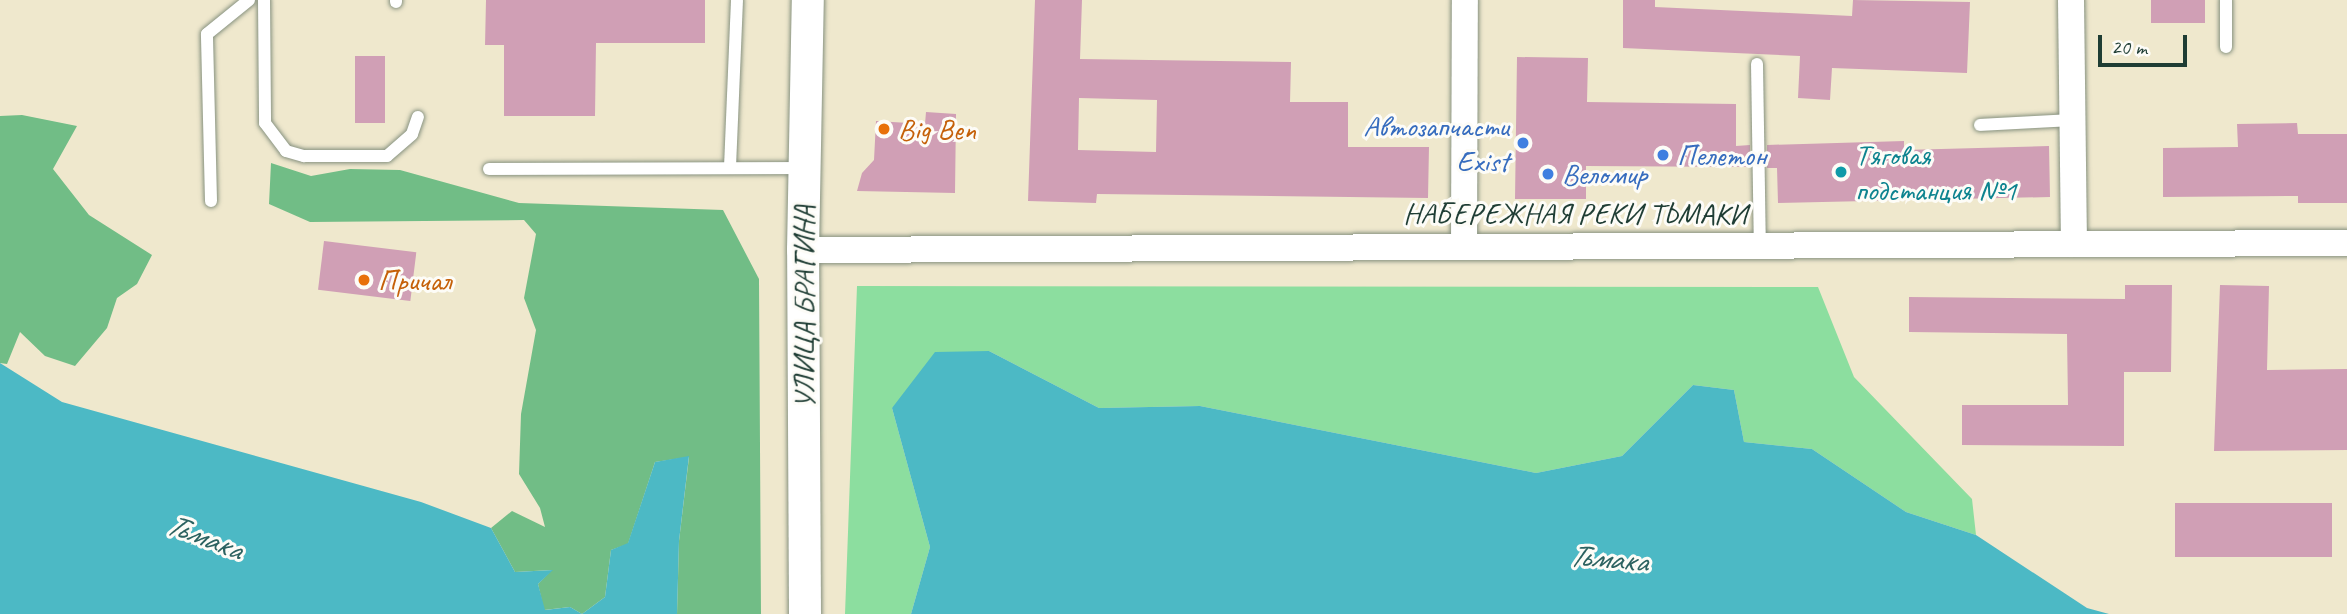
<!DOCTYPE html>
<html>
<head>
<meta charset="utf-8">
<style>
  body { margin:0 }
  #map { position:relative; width:2347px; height:614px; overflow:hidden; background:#efe8cd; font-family:Caveat,sans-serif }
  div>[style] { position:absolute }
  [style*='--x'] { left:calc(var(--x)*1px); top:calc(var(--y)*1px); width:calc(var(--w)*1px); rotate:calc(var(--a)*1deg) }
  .green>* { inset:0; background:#8cde9f }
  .forest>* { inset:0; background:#71bd86 }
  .water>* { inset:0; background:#4cb9c5 }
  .building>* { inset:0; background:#d09fb5; transform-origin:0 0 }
  .roads { filter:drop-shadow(0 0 2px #879280) drop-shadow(0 0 2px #879280) }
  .service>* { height:12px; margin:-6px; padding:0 6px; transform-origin:6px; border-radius:6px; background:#fff }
  .minor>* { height:26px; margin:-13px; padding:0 13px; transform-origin:13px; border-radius:13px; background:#fff }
  .tertiary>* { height:32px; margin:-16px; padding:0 16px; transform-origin:16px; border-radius:16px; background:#fff }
  .dots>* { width:19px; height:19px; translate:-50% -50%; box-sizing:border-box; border:4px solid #fdfcf7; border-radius:50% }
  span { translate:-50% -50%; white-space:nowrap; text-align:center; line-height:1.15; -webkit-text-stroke:6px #fdfcf7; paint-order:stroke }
  .shop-label { font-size:30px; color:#366cbe }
  .right { translate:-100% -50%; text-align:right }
  .left { translate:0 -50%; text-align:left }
  .food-label { font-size:30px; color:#c56008 }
  .culture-label { font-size:30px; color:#0d838f }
  .street-label { font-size:30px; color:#1f3d34 }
  .water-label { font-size:32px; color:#2c6260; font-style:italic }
  .scale { position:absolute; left:2098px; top:35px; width:89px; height:32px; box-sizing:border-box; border:4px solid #1f3d34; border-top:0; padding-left:9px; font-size:21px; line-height:24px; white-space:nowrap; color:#1f3d34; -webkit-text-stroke:5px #fdfcf7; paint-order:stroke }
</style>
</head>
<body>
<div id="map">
  <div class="green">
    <i style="clip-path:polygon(857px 286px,1818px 287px,1854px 377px,1972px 499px,1976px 535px,1906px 512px,1812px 449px,1744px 442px,1734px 390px,1693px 385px,1622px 456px,1536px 473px,1200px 406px,1099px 408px,989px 351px,892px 408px,930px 547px,911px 614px,845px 614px)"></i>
  </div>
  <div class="forest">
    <i style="clip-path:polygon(22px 115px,77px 126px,53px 169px,89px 215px,152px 255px,137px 284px,117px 298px,107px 328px,75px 366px,45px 356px,20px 332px,7px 364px,0 363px,0 116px)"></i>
    <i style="clip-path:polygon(271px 163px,311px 176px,350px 169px,400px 170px,519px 203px,723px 210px,759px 279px,761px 614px,677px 614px,679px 541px,689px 457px,655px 462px,628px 544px,611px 550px,605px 597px,582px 614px,570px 607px,544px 610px,538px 584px,552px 570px,515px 572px,491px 528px,512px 511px,545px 527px,540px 508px,519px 474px,521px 414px,536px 330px,524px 298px,536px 234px,524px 220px,310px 222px,269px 204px)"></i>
  </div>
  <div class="water">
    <i style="clip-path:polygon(989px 351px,1099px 408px,1200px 406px,1536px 473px,1622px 456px,1693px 385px,1734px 390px,1744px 442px,1812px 449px,1906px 512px,1976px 535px,2087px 608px,2109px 614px,911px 614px,930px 547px,892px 408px,935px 352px)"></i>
    <i style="clip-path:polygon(0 363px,62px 402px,421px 502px,491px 528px,515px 572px,553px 570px,538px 584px,545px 610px,570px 607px,582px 614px,605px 597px,611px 550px,628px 543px,655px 462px,689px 456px,679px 541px,677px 614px,0 614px)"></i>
  </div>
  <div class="building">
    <i style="clip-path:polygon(486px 0,705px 0,705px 43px,596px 43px,595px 116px,504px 116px,504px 45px,485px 45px)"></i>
    <i style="clip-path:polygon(evenodd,1035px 0,1082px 0,1080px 59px,1291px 62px,1290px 102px,1348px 102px,1348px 147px,1429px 147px,1428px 198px,1097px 194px,1096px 203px,1028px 201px,1035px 0,1079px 98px,1157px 100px,1156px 152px,1078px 150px,1079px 98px)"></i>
    <i style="clip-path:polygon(1623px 0,1655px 0,1655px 7px,1852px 16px,1853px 0,1970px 2px,1967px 73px,1832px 68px,1830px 100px,1798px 98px,1800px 56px,1623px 48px)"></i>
    <i style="left:2151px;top:0;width:54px;height:23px"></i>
    <i style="left:355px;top:56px;width:30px;height:67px"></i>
    <i style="clip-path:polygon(1517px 57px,1588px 58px,1587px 102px,1736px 104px,1736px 146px,1750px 145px,1750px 167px,1586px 166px,1586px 199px,1515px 199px)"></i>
    <i style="clip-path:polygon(926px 112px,956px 114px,955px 193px,857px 191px,862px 173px,874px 160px,876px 121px,925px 124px)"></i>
    <i style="clip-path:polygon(2297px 123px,2298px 134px,2347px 134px,2347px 203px,2298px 203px,2298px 196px,2163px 197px,2163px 148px,2238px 147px,2237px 124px)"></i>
    <i style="clip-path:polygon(1904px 141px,1904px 150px,2049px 146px,2050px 197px,1778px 203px,1777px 168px,1767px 168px,1767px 145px)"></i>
    <i style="left:324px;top:241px;width:93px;height:49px;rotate:7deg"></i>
    <i style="clip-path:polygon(2125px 285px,2172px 285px,2171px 372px,2124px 372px,2124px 446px,1962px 445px,1962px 405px,2068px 405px,2067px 334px,1909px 332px,1909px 297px,2125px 299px)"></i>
    <i style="clip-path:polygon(2220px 285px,2269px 286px,2267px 370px,2347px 369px,2347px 450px,2214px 451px)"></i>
    <i style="left:2332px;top:503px;width:54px;height:157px;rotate:90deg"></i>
  </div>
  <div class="roads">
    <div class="service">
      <i style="--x:264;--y:0;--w:123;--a:89.5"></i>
      <i style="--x:265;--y:123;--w:35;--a:53"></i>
      <i style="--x:286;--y:151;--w:19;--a:16"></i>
      <i style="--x:304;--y:156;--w:83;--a:0"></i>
      <i style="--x:387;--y:156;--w:33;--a:-41"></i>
      <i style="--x:412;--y:134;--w:18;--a:-71"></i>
      <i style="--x:396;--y:0;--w:2;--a:90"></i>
      <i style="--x:2226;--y:0;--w:47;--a:90"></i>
      <i style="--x:1757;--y:64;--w:182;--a:89.1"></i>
      <i style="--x:1980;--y:125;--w:91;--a:-3.1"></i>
      <i style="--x:730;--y:167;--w:167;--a:-87.6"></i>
      <i style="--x:489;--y:169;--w:316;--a:-0.2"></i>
      <i style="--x:211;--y:201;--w:167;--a:-91.4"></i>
      <i style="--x:207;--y:34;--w:54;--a:-39"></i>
    </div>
    <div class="minor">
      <i style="--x:2071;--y:0;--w:244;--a:89.3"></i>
      <i style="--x:1464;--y:247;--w:247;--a:-89.8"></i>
      <i style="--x:803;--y:250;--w:1544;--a:-0.26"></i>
    </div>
    <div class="tertiary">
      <i style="--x:805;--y:614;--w:364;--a:-90.3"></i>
      <i style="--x:803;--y:250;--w:250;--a:-88.9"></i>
    </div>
  </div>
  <div class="dots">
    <i style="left:884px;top:129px;background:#e8710a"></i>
    <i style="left:1523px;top:143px;background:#3f7fe0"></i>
    <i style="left:1663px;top:155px;background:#3f7fe0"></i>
    <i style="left:1841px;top:172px;background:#0f9aa8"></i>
    <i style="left:1548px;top:174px;background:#3f7fe0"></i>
    <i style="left:364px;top:280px;background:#e8710a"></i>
  </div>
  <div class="shop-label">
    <span class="right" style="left:1509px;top:143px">Автозапчасти<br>Exist</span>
    <span class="left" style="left:1677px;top:155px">Пелетон</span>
    <span class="left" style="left:1562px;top:174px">Веломир</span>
  </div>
  <div class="food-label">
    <span class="left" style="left:898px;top:129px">Big Ben</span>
    <span class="left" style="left:378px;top:280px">Причал</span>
  </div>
  <div class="culture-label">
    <span class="left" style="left:1855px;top:172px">Тяговая<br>подстанция №1</span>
  </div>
  <div class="street-label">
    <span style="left:1575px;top:213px">НАБЕРЕЖНАЯ РЕКИ ТЬМАКИ</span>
    <span style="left:804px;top:307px;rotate:-90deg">УЛИЦА БРАГИНА</span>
  </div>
  <div class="water-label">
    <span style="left:204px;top:537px;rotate:21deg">Тьмака</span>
    <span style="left:1608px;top:559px;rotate:5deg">Тьмака</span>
  </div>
  <div class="scale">20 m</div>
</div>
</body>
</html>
